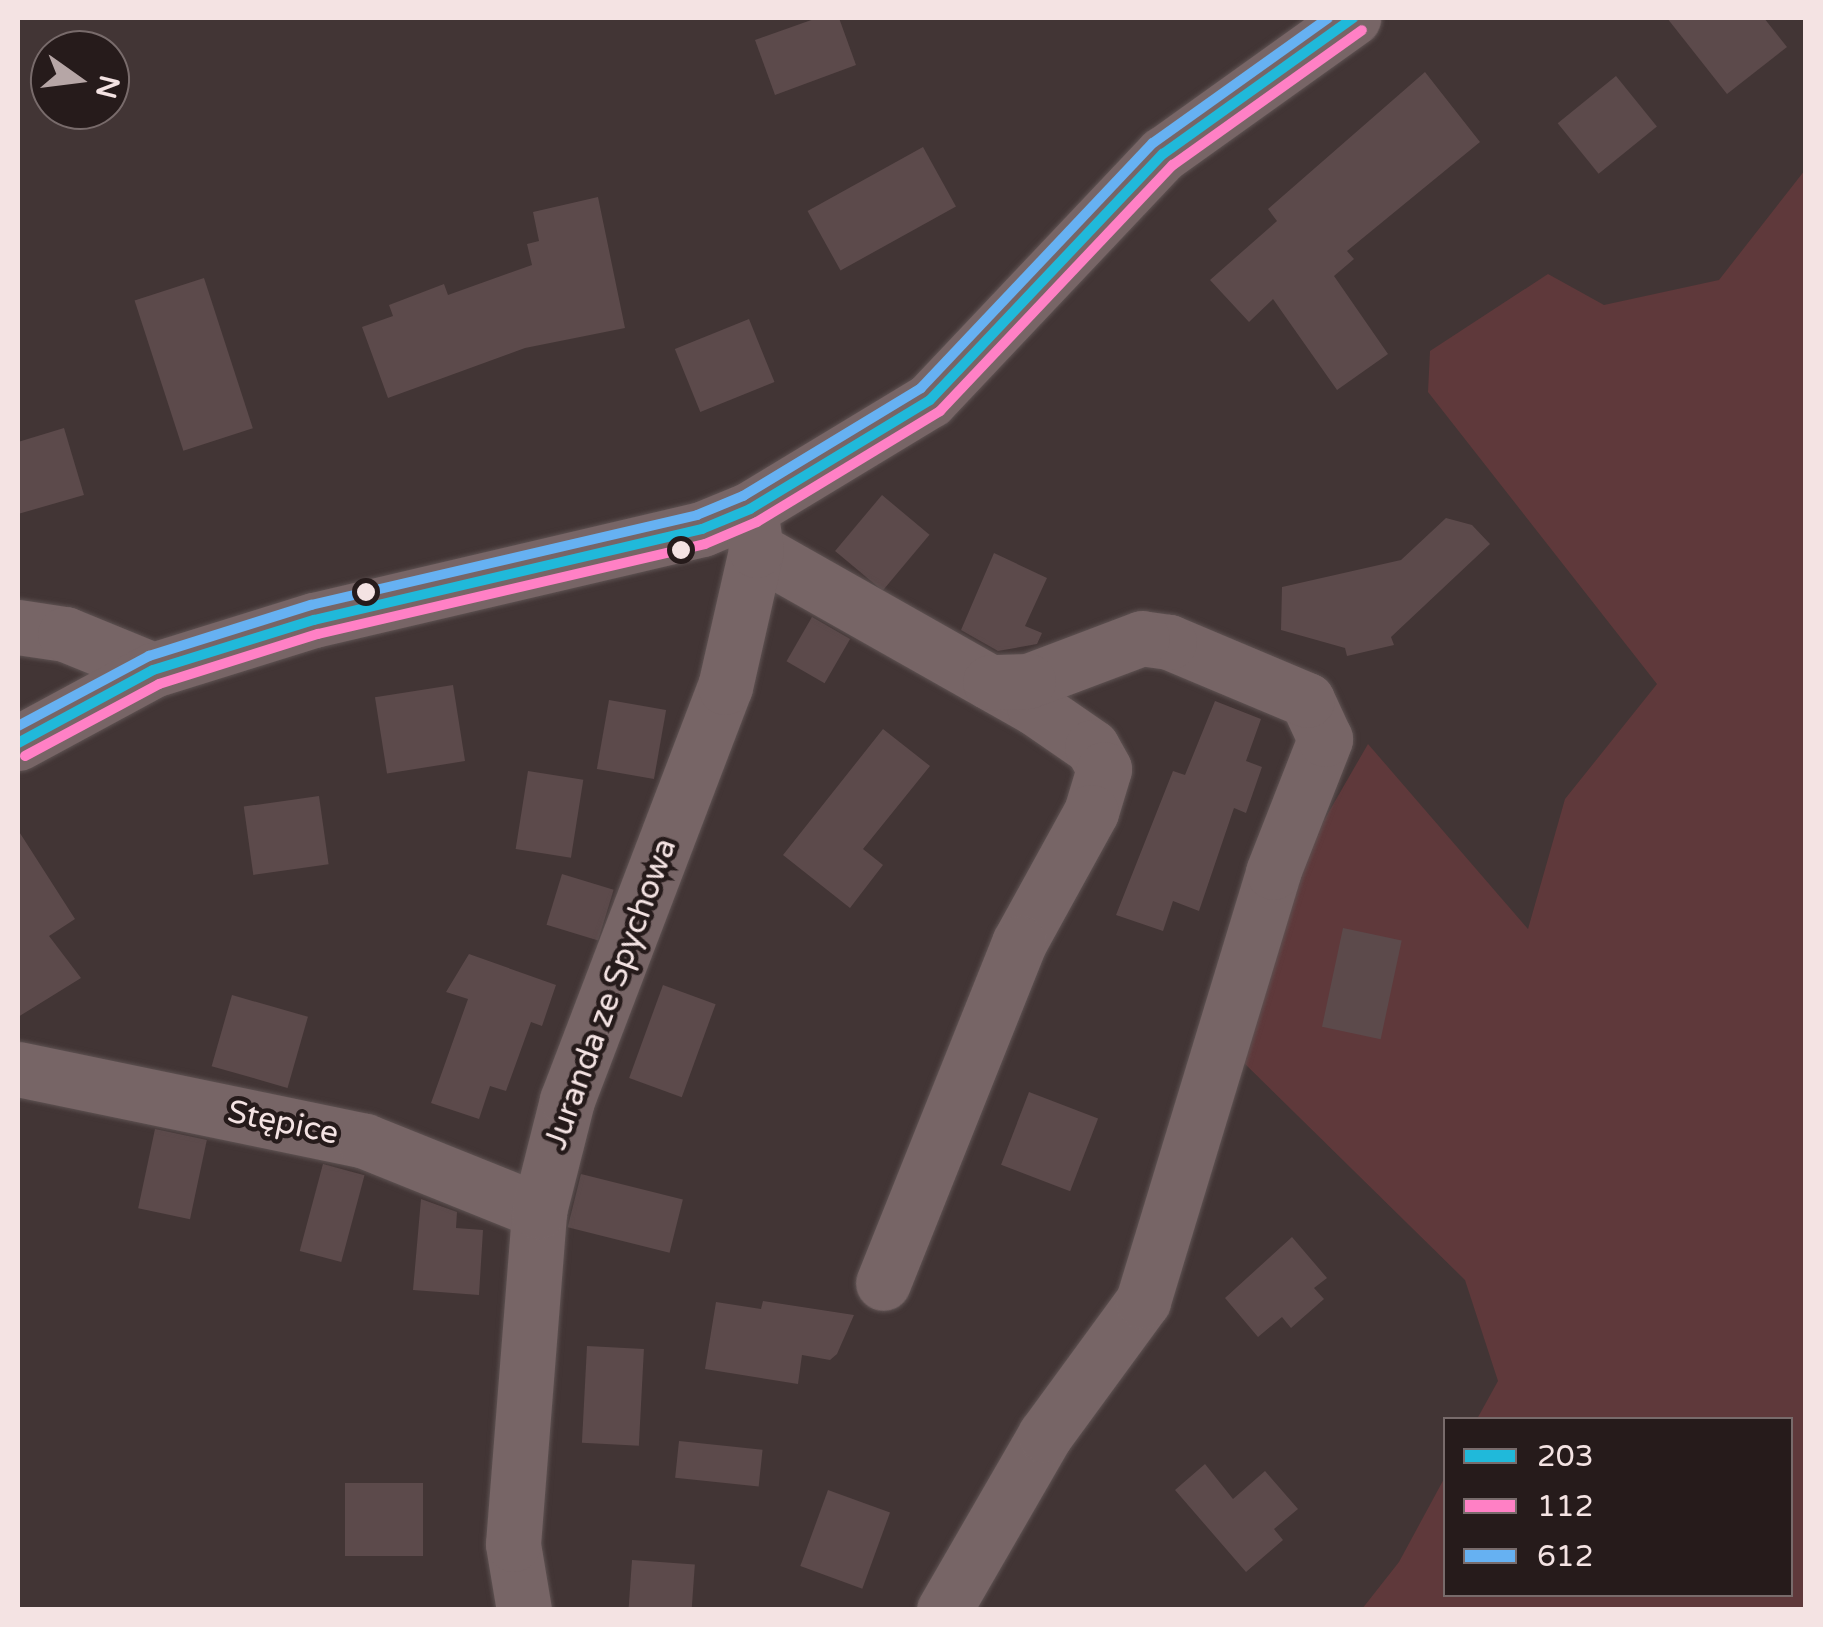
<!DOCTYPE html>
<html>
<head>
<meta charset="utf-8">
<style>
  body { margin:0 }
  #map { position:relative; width:1823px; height:1627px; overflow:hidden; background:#423535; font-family:"Varela Round",sans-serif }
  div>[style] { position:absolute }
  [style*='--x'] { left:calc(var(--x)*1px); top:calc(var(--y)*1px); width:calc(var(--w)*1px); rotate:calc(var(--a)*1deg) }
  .green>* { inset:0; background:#5f393b }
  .building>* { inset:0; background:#5c4a4b; transform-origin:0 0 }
  .roads { filter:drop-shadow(0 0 2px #5e5252) drop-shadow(0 0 2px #5e5252) }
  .minor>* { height:55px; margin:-27.5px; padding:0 27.5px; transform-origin:27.5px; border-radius:27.5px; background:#776566 }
  .bus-1>* { height:10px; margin:-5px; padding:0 5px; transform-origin:5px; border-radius:5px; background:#20b9da }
  .bus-2>* { height:10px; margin:-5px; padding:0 5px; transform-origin:5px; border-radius:5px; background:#ff80c5 }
  .bus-3>* { height:10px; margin:-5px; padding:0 5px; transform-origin:5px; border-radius:5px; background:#66b1f2 }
  .dots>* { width:28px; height:28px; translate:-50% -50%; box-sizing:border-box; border:5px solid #261b1b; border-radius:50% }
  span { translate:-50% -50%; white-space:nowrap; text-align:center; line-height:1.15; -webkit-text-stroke:9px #261b1b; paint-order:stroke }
  .street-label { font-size:32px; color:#f4e3e3 }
  .frame { position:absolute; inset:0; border:20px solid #f4e3e3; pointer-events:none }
  .legend { position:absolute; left:1443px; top:1417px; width:350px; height:180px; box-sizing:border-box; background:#261b1b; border:2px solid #786b6b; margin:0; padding:12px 18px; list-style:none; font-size:30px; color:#f4e3e3 }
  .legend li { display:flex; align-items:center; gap:20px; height:50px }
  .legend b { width:50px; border:2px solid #786b6b }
  .north { position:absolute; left:30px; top:30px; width:100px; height:100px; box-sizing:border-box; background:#261b1b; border:2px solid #786b6b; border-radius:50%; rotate:104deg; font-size:28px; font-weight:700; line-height:40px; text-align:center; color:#f4e3e3 }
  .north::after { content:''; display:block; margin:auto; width:35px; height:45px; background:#b6a6a6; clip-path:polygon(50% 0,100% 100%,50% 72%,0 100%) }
</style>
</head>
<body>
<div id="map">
  <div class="green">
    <i style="clip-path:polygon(1805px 170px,1805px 1609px,1362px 1609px,1399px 1562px,1445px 1477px,1446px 1594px,1790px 1594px,1790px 1420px,1477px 1419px,1498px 1381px,1465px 1280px,1238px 1057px,1297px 867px,1368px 744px,1528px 929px,1565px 799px,1657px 684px,1428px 392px,1430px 351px,1548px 274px,1604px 305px,1719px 280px)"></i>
  </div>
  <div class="building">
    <i style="clip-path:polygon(817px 18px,839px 18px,856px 65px,775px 95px,755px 40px)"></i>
    <i style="clip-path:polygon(1667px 18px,1764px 18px,1787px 47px,1727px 94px)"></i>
    <i style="clip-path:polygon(1425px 72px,1480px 142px,1347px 251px,1354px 259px,1334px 276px,1388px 354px,1337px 390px,1273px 299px,1249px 322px,1210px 280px,1277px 221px,1268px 209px)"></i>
    <i style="left:1616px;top:76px;width:65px;height:75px;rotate:51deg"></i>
    <i style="left:923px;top:147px;width:68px;height:132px;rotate:61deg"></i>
    <i style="clip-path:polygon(598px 197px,625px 328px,525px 348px,388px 398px,362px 327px,393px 316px,389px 305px,444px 284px,448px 295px,532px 265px,527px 244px,539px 241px,533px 212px)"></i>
    <i style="left:204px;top:278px;width:158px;height:73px;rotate:72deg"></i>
    <i style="left:749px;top:319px;width:68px;height:80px;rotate:68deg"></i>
    <i style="clip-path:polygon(64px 428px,84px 495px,18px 514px,18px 442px)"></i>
    <i style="left:882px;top:495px;width:62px;height:73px;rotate:40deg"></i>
    <i style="clip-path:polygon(1446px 518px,1472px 525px,1490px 544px,1391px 637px,1394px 645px,1347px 656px,1345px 648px,1281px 630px,1282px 587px,1401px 560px)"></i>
    <i style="clip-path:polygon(994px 553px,1047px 578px,1025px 626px,1042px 633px,1037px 644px,998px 651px,961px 630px)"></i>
    <i style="left:812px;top:617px;width:44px;height:51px;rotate:30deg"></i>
    <i style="left:453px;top:685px;width:77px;height:79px;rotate:81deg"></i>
    <i style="left:609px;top:700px;width:58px;height:70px;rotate:10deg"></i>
    <i style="clip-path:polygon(1215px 701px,1261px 719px,1246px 761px,1262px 767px,1246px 813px,1234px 808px,1199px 911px,1173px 901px,1163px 931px,1116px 915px,1173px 771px,1185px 775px)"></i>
    <i style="clip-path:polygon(883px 729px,930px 766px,863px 849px,883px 865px,850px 908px,783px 855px)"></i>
    <i style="left:528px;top:771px;width:56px;height:79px;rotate:9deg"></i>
    <i style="left:319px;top:796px;width:69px;height:76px;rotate:82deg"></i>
    <i style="clip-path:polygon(18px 830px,75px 919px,49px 936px,81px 978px,18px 1017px)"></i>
    <i style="left:562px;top:874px;width:54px;height:53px;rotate:17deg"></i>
    <i style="left:1343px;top:928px;width:60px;height:101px;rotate:12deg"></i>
    <i style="clip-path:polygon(469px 954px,556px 985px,542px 1026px,531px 1022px,506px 1091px,490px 1086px,479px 1119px,431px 1103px,468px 999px,446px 992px)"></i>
    <i style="left:663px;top:985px;width:56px;height:99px;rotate:20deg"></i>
    <i style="left:232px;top:995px;width:79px;height:74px;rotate:16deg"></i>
    <i style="left:1029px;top:1092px;width:74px;height:78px;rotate:21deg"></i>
    <i style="left:155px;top:1129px;width:53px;height:81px;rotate:12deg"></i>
    <i style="left:323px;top:1164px;width:43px;height:90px;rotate:15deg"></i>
    <i style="left:581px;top:1174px;width:105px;height:55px;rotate:14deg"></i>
    <i style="clip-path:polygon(421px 1199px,457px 1212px,456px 1228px,483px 1230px,479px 1295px,413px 1290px)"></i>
    <i style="clip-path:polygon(1292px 1237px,1327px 1278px,1314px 1288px,1324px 1299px,1291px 1328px,1282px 1317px,1258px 1337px,1225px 1298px)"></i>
    <i style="clip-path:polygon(763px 1301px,854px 1315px,837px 1354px,830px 1360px,802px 1355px,798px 1384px,705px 1369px,716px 1302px,761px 1309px)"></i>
    <i style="left:587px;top:1346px;width:57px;height:97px;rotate:3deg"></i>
    <i style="left:679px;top:1441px;width:84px;height:37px;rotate:6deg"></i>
    <i style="clip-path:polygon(1205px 1464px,1233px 1499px,1265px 1471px,1298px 1509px,1274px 1529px,1283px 1540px,1246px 1572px,1175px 1490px)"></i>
    <i style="left:345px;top:1483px;width:78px;height:73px"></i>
    <i style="left:828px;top:1490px;width:66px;height:81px;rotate:20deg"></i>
    <i style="left:632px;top:1560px;width:63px;height:50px;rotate:4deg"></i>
  </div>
  <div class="roads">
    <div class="minor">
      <i style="--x:756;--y:550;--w:319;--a:29.5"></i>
      <i style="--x:1034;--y:707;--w:70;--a:34.6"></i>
      <i style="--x:1092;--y:747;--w:25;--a:61"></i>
      <i style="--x:1104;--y:769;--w:45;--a:106.8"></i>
      <i style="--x:1091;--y:812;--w:149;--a:118.8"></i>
      <i style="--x:1019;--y:943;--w:366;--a:111.8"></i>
      <i style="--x:18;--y:627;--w:48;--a:8.5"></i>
      <i style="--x:65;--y:634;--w:95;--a:22.2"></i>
      <i style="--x:18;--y:743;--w:153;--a:-28.4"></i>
      <i style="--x:153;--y:670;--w:169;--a:-17.3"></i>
      <i style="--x:314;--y:620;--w:399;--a:-13.2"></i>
      <i style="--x:702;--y:529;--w:52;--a:-22.6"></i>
      <i style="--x:750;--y:509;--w:210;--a:-31.2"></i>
      <i style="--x:930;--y:400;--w:339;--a:-46.6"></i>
      <i style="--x:1163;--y:154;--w:234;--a:-35.6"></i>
      <i style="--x:18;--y:1069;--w:354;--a:11.7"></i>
      <i style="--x:365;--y:1141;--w:188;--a:21.9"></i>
      <i style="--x:524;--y:1610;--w:67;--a:-99.5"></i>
      <i style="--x:513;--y:1544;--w:334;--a:-85.5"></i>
      <i style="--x:539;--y:1211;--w:114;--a:-75.8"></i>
      <i style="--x:567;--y:1100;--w:442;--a:-69.1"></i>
      <i style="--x:725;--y:687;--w:140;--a:-77.2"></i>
      <i style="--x:756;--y:550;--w:41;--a:-98.3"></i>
      <i style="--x:944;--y:1610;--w:202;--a:-60"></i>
      <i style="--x:1045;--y:1435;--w:166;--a:-53.8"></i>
      <i style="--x:1143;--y:1301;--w:448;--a:-73.1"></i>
      <i style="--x:1273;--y:872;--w:143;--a:-68.6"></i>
      <i style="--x:1325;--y:739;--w:43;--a:-114.8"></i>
      <i style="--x:1307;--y:700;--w:150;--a:-157.2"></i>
      <i style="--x:1169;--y:642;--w:27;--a:-172"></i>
      <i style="--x:1142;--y:638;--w:122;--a:159.3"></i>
      <i style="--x:1028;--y:681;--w:38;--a:178"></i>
    </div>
  </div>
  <div class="bus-1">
    <i style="--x:18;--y:743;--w:153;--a:-28.4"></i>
    <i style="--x:153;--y:670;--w:169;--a:-17.3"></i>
    <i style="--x:314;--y:620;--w:399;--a:-13.2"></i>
    <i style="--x:702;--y:529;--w:52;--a:-22.6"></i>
    <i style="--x:750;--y:509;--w:210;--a:-31.2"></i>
    <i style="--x:930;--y:400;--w:339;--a:-46.6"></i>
    <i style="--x:1163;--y:154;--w:234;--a:-35.6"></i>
  </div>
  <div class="bus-2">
    <i style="--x:25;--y:756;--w:152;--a:-28.2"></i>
    <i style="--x:159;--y:684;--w:167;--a:-17.5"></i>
    <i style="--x:318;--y:634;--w:397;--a:-13.1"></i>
    <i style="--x:705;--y:544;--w:56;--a:-22.9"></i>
    <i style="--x:757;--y:522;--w:214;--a:-31.2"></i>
    <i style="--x:940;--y:411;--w:339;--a:-46.6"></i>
    <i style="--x:1173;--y:165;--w:232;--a:-35.5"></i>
  </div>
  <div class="bus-3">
    <i style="--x:18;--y:726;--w:149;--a:-28.1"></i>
    <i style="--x:149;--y:656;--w:170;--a:-17.5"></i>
    <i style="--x:311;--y:605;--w:396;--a:-13.1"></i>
    <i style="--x:697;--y:515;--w:50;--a:-22.4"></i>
    <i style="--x:743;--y:496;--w:208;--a:-31.2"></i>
    <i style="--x:921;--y:388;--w:337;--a:-46.6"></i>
    <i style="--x:1153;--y:143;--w:215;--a:-35.5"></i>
  </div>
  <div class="dots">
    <i style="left:681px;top:550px;background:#f4e3e3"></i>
    <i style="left:366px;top:592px;background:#f4e3e3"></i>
  </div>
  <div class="street-label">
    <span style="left:611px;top:994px;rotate:-70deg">Juranda ze Spychowa</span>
    <span style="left:283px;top:1123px;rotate:12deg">Stępice</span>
  </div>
  <div class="frame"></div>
  <ul class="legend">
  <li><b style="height:12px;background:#20b9da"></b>203</li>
  <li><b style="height:12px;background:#ff80c5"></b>112</li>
  <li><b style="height:12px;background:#66b1f2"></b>612</li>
  </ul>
  <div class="north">N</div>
</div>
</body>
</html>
